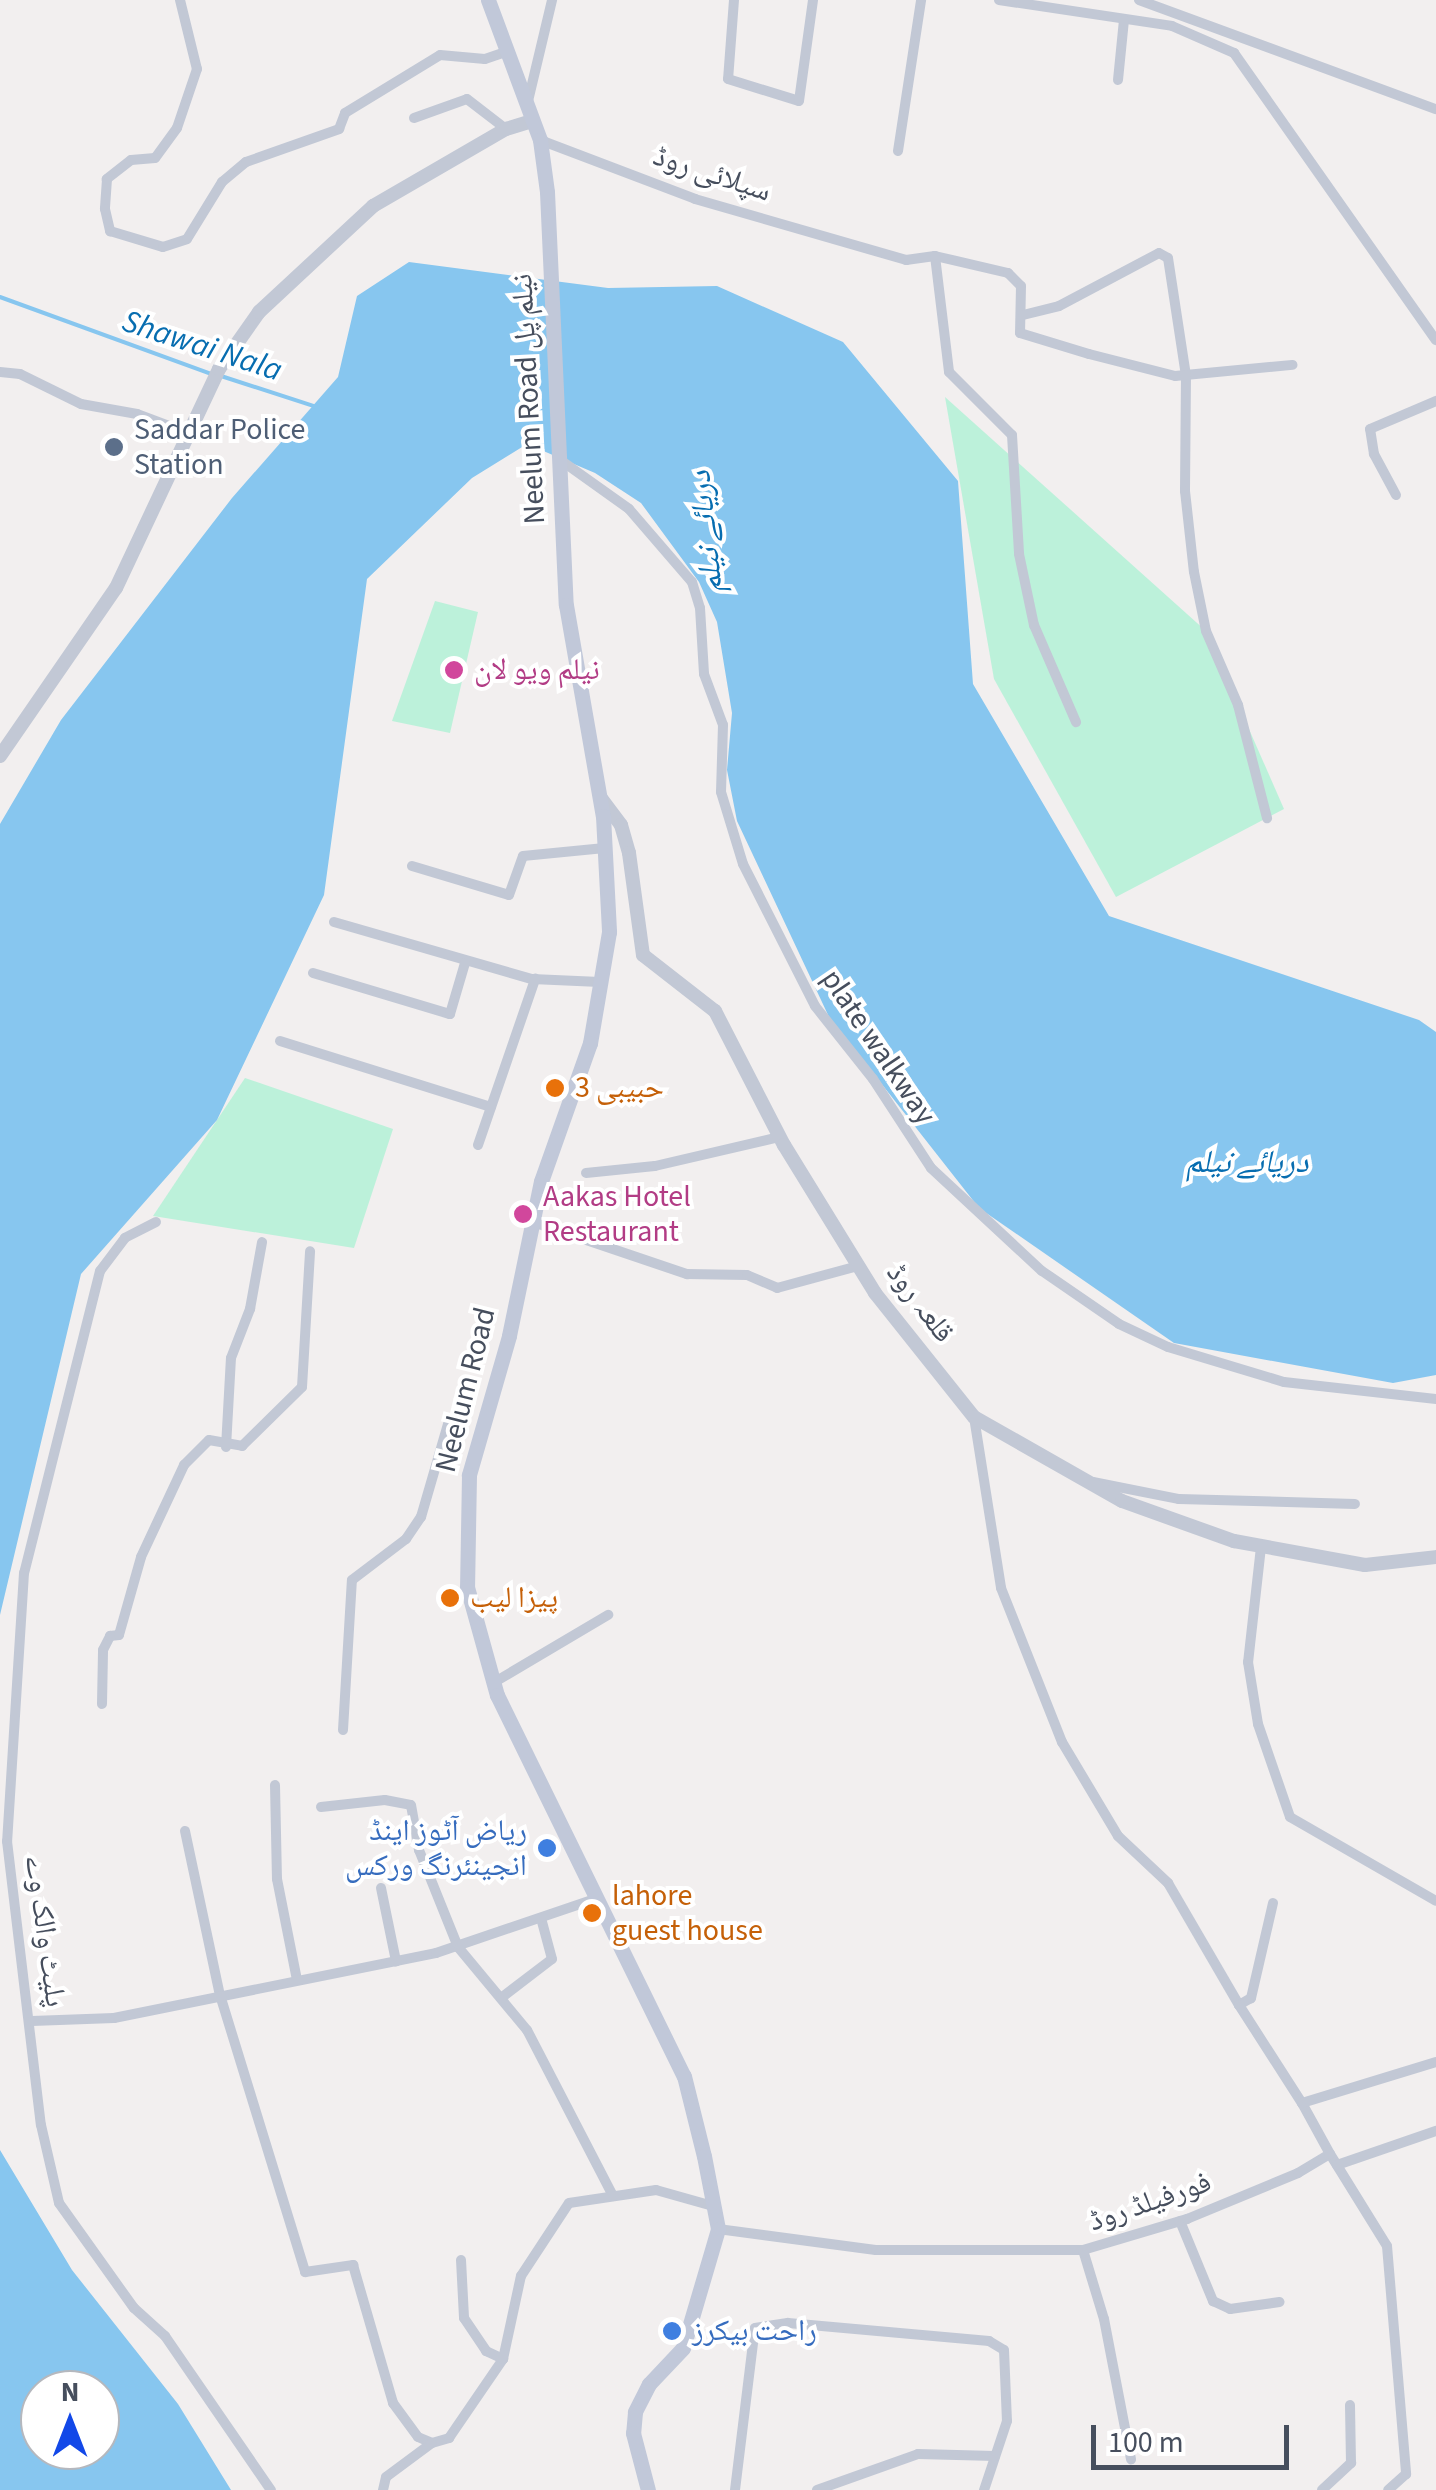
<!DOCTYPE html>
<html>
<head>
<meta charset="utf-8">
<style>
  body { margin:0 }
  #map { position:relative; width:1436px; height:2490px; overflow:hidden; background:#f2efef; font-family:"Source Sans 3","Noto Naskh Arabic",sans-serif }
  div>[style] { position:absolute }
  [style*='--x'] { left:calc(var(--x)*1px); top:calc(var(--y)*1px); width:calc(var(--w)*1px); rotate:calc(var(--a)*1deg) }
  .green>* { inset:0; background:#bcf1da }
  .water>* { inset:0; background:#87c6ef }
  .stream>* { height:4px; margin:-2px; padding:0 2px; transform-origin:2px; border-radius:2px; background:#87c6ef }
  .minor>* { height:10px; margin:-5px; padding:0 5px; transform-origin:5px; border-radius:5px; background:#c2c8d5 }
  .tertiary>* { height:14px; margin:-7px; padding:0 7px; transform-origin:7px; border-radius:7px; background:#c2c8d5 }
  .secondary>* { height:15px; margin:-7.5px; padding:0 7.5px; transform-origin:7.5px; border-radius:7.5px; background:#c1c8d9 }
  .dots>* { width:28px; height:28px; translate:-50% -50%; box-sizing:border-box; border:5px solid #fff; border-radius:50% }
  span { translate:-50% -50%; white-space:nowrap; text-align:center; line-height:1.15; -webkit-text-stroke:8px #fff; paint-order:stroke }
  .street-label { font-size:30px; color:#464e5d }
  .service-label { font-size:30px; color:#4e5e75 }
  .left { translate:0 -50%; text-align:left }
  .hotel-label { font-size:30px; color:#b23c85 }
  .food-label { font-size:30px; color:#c56008 }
  .shop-label { font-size:30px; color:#366cbe }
  .right { translate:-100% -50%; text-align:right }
  .water-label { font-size:32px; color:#076db0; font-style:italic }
  .north { position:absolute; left:20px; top:2370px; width:100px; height:100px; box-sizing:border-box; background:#fff; border:2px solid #b5b8be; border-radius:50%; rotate:0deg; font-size:28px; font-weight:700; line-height:40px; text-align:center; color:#464e5d }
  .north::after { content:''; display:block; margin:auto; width:35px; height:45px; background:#1248e8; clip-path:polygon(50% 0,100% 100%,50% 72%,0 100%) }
  .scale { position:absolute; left:1091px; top:2425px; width:198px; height:45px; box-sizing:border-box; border:5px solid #464e5d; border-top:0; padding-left:12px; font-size:30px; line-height:35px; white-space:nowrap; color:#464e5d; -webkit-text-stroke:8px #fff; paint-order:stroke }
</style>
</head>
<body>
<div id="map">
  <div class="green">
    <i style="clip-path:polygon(945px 397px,1206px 631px,1284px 809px,1116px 897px,994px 679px)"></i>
    <i style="clip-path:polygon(435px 601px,478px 612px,450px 733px,392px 721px)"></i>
    <i style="clip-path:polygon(245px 1078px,393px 1129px,354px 1248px,153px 1216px)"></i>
  </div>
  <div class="water">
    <i style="clip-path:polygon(409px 262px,608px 288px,717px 286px,843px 342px,958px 481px,973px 684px,1109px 916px,1419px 1020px,1436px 1032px,1436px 1375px,1393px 1383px,1174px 1343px,979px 1208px,829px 1017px,737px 821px,727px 770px,732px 713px,717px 622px,699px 582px,641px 503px,595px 473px,527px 444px,472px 478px,367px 579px,324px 895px,217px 1120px,81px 1274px,0 1615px,0 824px,61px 720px,232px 498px,338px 377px,357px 296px)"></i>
    <i style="clip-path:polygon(evenodd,0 2150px,72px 2270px,178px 2404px,231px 2490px,0 2490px,0 2150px,100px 2390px,100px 2450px,40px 2450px,40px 2390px,100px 2390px)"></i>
  </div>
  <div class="stream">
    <i style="--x:0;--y:297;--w:226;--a:20"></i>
    <i style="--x:221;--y:376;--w:101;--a:17.9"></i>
  </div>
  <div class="minor">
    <i style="--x:180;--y:0;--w:71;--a:76.2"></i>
    <i style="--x:197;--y:69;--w:62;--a:108.7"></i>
    <i style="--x:177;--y:128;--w:37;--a:126"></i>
    <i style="--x:155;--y:158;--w:24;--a:175"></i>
    <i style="--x:131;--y:160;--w:31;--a:142"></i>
    <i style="--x:107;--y:179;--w:30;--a:94"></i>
    <i style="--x:105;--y:209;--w:23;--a:77"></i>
    <i style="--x:110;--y:231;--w:55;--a:16.8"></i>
    <i style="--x:163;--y:247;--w:25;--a:-18"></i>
    <i style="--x:187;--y:239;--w:67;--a:-58.4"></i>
    <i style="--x:222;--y:182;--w:31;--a:-40"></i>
    <i style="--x:246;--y:162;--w:99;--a:-19.5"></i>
    <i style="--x:339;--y:129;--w:17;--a:-69"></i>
    <i style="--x:345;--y:113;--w:111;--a:-31.4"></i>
    <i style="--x:440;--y:55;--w:45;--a:5.1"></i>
    <i style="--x:485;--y:59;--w:24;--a:-19"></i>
    <i style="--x:734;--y:0;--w:79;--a:94.3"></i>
    <i style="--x:728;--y:79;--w:74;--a:17.2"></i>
    <i style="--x:799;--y:101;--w:102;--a:-82.1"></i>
    <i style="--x:999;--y:0;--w:175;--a:8.5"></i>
    <i style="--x:1172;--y:26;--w:68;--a:23.5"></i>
    <i style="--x:1234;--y:53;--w:351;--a:54.9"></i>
    <i style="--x:1139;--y:0;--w:316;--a:20.2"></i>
    <i style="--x:1118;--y:80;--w:60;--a:-84.3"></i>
    <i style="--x:528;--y:101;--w:104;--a:-76.6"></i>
    <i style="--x:414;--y:118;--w:56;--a:-19.7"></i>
    <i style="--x:467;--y:99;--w:49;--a:37.6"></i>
    <i style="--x:540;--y:140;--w:166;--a:20.8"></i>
    <i style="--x:695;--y:199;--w:220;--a:16.1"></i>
    <i style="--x:906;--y:260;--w:29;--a:-8"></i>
    <i style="--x:935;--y:256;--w:75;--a:13.1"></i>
    <i style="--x:1008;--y:273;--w:18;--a:45"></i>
    <i style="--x:1021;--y:286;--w:47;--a:91.2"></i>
    <i style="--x:1020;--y:333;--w:72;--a:16.9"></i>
    <i style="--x:1089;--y:354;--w:89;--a:14.3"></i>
    <i style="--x:1175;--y:376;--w:118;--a:-5.4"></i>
    <i style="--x:898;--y:151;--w:153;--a:-81.3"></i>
    <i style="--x:935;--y:256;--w:117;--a:83.1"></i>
    <i style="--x:949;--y:372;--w:89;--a:45"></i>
    <i style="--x:1012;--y:435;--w:119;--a:86.6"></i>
    <i style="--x:1019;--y:554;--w:73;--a:78.1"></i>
    <i style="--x:1034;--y:625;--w:106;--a:66.6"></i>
    <i style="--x:1023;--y:315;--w:37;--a:-14"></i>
    <i style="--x:1059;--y:306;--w:113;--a:-27.9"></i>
    <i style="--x:1159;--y:253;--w:10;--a:29"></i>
    <i style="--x:1168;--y:258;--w:118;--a:81.3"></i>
    <i style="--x:1186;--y:375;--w:116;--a:90.5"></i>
    <i style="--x:1185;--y:491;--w:81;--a:83.7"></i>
    <i style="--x:1194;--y:572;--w:60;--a:78.5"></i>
    <i style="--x:1206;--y:631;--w:81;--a:66.6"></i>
    <i style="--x:1238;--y:705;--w:117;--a:75.6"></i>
    <i style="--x:0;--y:372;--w:20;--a:6"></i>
    <i style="--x:20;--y:374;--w:68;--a:26.2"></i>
    <i style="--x:81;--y:404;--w:57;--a:10.1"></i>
    <i style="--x:137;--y:414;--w:54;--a:20.4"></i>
    <i style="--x:559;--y:459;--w:86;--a:35.5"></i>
    <i style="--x:629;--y:509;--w:96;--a:49.2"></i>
    <i style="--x:692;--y:582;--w:27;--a:73"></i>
    <i style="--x:700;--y:608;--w:66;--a:86.5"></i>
    <i style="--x:704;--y:674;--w:54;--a:69.6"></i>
    <i style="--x:723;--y:725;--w:67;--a:91.7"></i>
    <i style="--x:721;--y:792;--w:75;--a:73"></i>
    <i style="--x:743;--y:864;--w:159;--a:63.1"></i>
    <i style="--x:815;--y:1006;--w:93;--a:51.5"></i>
    <i style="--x:873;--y:1079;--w:106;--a:56.9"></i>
    <i style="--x:931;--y:1168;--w:151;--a:42.9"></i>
    <i style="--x:1042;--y:1271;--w:93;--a:34.5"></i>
    <i style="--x:1119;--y:1324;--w:54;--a:25.1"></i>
    <i style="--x:1168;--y:1347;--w:121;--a:16.8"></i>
    <i style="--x:1284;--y:1382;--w:153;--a:6.4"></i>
    <i style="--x:1396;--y:495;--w:47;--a:-118.2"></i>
    <i style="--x:1374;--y:454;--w:25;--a:-99"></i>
    <i style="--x:1370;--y:429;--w:72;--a:-23"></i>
    <i style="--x:412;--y:866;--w:101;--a:16.6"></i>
    <i style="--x:509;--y:895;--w:41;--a:-70.3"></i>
    <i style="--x:523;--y:856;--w:82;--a:-5.6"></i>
    <i style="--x:334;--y:922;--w:206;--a:16.1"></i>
    <i style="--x:532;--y:979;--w:68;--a:2.5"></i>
    <i style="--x:313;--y:973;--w:143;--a:16.7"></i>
    <i style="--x:450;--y:1014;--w:53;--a:-73.6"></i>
    <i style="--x:280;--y:1041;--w:221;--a:17.4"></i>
    <i style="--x:478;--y:1145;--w:176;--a:-71"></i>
    <i style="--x:586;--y:1173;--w:69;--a:-5.8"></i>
    <i style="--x:655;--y:1166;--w:128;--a:-13.1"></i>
    <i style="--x:156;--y:1222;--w:35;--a:153"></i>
    <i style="--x:125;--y:1238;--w:41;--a:127.1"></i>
    <i style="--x:100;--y:1271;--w:311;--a:104.1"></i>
    <i style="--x:24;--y:1573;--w:269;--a:93.6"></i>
    <i style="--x:7;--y:1841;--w:286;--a:83.2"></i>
    <i style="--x:41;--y:2125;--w:80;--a:77"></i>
    <i style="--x:59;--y:2203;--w:129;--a:54.5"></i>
    <i style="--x:134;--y:2308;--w:42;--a:42.1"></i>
    <i style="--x:165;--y:2336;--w:187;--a:55.5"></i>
    <i style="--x:533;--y:1222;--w:163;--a:18.7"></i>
    <i style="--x:687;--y:1274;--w:60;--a:1"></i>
    <i style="--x:747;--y:1275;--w:33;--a:23"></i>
    <i style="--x:777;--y:1288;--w:84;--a:-15.2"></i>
    <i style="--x:974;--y:1417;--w:173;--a:81"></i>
    <i style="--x:1001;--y:1588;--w:166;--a:68.4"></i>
    <i style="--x:1062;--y:1742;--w:109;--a:59.2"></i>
    <i style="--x:1118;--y:1836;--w:69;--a:43.2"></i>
    <i style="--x:1168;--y:1883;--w:141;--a:59.8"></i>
    <i style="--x:226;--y:1447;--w:89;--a:-86.8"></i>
    <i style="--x:231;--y:1358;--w:53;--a:-68.8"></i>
    <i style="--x:250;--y:1309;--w:68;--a:-79.8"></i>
    <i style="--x:1093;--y:1482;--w:88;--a:11.2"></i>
    <i style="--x:1179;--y:1499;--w:176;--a:1.6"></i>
    <i style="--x:1261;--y:1547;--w:116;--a:96.4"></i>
    <i style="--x:1248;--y:1662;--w:63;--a:80.8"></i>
    <i style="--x:1258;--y:1724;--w:98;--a:71"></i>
    <i style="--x:1290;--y:1817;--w:168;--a:29.9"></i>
    <i style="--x:493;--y:1683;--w:134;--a:-30.6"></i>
    <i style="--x:102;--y:1704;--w:54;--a:-88.9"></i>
    <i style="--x:103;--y:1650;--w:16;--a:-63"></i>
    <i style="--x:110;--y:1636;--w:9;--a:-6"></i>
    <i style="--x:119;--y:1635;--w:81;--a:-74.2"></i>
    <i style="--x:141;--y:1557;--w:102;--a:-64.9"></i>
    <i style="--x:184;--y:1465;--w:35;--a:-45"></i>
    <i style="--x:209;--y:1440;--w:34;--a:10"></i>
    <i style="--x:242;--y:1446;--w:84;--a:-44.5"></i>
    <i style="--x:302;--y:1387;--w:136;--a:-86.6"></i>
    <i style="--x:343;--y:1730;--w:150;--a:-86.6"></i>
    <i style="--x:352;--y:1580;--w:68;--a:-37.2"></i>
    <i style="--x:406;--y:1539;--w:27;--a:-56"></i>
    <i style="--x:421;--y:1517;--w:97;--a:-73.8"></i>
    <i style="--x:275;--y:1785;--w:94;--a:88.8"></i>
    <i style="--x:277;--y:1879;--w:103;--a:78.8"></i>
    <i style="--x:321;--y:1807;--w:64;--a:-6.2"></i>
    <i style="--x:385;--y:1800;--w:26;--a:11"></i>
    <i style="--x:411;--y:1805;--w:46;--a:79.9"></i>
    <i style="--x:419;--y:1850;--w:105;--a:68.1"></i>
    <i style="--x:458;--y:1947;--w:108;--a:50.3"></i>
    <i style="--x:527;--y:2030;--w:187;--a:62.6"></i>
    <i style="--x:185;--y:1831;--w:168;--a:78"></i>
    <i style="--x:220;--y:1995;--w:290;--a:72.9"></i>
    <i style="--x:305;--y:2272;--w:49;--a:-8.3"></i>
    <i style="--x:353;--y:2265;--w:144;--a:73.8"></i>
    <i style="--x:393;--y:2403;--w:42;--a:53.7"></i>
    <i style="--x:418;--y:2437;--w:15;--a:23"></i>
    <i style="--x:432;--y:2443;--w:18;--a:-16"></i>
    <i style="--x:449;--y:2438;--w:96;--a:-55.6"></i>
    <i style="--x:381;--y:1888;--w:75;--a:78.4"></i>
    <i style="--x:1273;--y:1903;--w:98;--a:103"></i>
    <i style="--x:1251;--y:1998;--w:14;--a:150"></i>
    <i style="--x:1239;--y:2005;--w:117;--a:57.3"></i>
    <i style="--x:501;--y:1998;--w:64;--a:-37.4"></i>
    <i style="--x:552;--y:1959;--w:42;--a:-105"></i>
    <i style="--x:32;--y:2021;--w:82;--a:-2.1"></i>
    <i style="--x:114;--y:2018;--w:328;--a:-11.4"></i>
    <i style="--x:436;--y:1953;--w:171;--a:-18.8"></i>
    <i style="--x:1330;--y:2154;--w:108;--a:58.2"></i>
    <i style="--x:1387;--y:2246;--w:229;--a:85.2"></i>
    <i style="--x:1406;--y:2474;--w:24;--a:138"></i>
    <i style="--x:1337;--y:2165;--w:105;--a:-19"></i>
    <i style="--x:1180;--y:2221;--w:87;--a:67.6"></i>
    <i style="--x:1213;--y:2301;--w:19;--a:25"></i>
    <i style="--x:1230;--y:2309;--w:50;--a:-8"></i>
    <i style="--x:718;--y:2229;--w:159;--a:7.6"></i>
    <i style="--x:876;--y:2250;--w:207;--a:0"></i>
    <i style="--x:1083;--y:2250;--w:109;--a:-16.6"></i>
    <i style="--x:1187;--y:2219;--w:120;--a:-22.5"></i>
    <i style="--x:1298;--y:2173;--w:37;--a:-31"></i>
    <i style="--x:1330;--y:2154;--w:58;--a:-118.8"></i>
    <i style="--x:1302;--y:2103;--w:140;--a:-17"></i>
    <i style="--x:1083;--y:2250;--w:72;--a:73.1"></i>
    <i style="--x:1104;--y:2319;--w:143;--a:79.1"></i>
    <i style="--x:461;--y:2260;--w:58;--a:87"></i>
    <i style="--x:464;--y:2318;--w:40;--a:56"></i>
    <i style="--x:486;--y:2351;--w:19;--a:25"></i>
    <i style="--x:503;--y:2359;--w:85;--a:-77.8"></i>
    <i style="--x:521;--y:2276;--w:87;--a:-56.7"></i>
    <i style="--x:569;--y:2203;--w:88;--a:-8.5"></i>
    <i style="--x:656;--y:2190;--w:59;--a:15.7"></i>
    <i style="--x:383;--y:2490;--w:13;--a:-77"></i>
    <i style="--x:386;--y:2477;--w:57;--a:-36.5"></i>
    <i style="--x:735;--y:2490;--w:163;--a:-83"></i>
    <i style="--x:755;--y:2328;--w:33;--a:-9"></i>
    <i style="--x:788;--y:2323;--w:202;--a:5.1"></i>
    <i style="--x:989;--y:2341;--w:17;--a:31"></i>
    <i style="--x:1004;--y:2350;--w:71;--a:87.6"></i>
    <i style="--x:1007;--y:2421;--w:73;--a:108.4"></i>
    <i style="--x:817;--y:2490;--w:107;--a:-19.6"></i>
    <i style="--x:918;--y:2454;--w:77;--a:1.5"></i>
    <i style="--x:1322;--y:2490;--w:40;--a:-43"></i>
    <i style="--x:1351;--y:2463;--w:58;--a:-91"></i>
  </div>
  <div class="tertiary">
    <i style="--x:0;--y:756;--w:204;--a:-55.4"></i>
    <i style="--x:116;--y:588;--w:242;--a:-64.8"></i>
    <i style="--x:219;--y:369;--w:70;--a:-54.9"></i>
    <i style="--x:259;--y:312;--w:156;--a:-42.9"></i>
    <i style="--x:373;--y:206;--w:154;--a:-30.1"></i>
    <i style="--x:506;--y:129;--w:28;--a:-17"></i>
    <i style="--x:600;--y:797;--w:35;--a:53"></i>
    <i style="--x:621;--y:825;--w:29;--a:74"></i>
    <i style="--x:629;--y:853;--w:103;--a:82.2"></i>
    <i style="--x:643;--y:955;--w:91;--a:37.9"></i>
    <i style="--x:715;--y:1011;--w:151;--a:62.8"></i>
    <i style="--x:784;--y:1145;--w:174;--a:58.4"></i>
    <i style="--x:875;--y:1293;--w:159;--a:51.4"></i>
    <i style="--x:974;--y:1417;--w:170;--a:29.6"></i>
    <i style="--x:1122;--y:1501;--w:119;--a:19.7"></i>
    <i style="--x:1234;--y:1541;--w:133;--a:10.4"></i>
    <i style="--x:1365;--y:1565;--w:71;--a:-6.4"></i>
  </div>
  <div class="secondary">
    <i style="--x:488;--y:0;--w:149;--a:69.6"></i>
    <i style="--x:540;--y:140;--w:52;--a:82.3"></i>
    <i style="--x:547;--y:192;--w:413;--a:87.4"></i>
    <i style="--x:566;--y:605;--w:214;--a:80.1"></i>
    <i style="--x:603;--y:816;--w:116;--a:87"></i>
    <i style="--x:609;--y:932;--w:113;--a:99.7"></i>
    <i style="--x:590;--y:1043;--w:146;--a:109.5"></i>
    <i style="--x:541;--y:1181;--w:158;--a:101.7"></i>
    <i style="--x:509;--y:1336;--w:145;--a:106.1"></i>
    <i style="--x:469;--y:1475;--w:112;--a:91"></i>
    <i style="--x:467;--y:1587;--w:112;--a:74.5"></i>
    <i style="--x:497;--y:1695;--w:424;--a:63.9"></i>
    <i style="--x:684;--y:2076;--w:82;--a:76"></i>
    <i style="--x:704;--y:2156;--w:74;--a:79.1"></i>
    <i style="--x:718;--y:2229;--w:124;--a:106.4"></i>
    <i style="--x:683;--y:2348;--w:50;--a:133.4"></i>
    <i style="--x:649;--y:2384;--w:31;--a:117"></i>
    <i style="--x:635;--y:2412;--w:21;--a:95"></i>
    <i style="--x:633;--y:2433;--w:59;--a:75.3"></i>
  </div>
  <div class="dots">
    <i style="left:114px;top:447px;background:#5c6f8a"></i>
    <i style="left:454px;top:670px;background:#d1479c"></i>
    <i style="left:555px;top:1088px;background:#e8710a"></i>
    <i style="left:523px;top:1214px;background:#d1479c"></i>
    <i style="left:450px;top:1598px;background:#e8710a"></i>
    <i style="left:547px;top:1848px;background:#3f7fe0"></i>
    <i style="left:592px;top:1913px;background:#e8710a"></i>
    <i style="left:672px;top:2331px;background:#3f7fe0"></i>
  </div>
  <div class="street-label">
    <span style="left:712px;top:174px;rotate:18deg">سپلائی روڈ</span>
    <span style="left:529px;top:399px;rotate:-93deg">Neelum Road نیلم پل</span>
    <span style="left:878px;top:1047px;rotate:56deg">plate walkway</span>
    <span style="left:920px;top:1303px;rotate:53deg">قلعہ روڈ</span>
    <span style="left:466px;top:1390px;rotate:-76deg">Neelum Road</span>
    <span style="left:45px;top:1931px;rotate:82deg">پلیٹ والک وے</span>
    <span style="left:1150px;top:2202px;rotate:-19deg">فورفیلڈ روڈ</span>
  </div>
  <div class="service-label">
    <span class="left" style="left:134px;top:447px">Saddar Police<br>Station</span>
  </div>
  <div class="hotel-label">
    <span class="left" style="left:474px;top:670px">نیلم ویو لان</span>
    <span class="left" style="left:543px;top:1214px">Aakas Hotel<br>Restaurant</span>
  </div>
  <div class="food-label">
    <span class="left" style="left:575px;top:1088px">حبیبی 3</span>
    <span class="left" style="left:470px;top:1598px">پیزا لیب</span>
    <span class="left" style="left:612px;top:1913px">lahore<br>guest house</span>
  </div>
  <div class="shop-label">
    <span class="right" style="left:527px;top:1848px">ریاض آٹوز اینڈ<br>انجینئرنگ ورکس</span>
    <span class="left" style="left:692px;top:2331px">راحت بیکرز</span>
  </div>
  <div class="water-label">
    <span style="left:202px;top:346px;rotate:18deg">Shawai Nala</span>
    <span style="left:706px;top:532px;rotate:-96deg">دریائے نیلم</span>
    <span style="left:1247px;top:1162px">دریائے نیلم</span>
  </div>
  <div class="north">N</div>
  <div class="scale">100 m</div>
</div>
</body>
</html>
